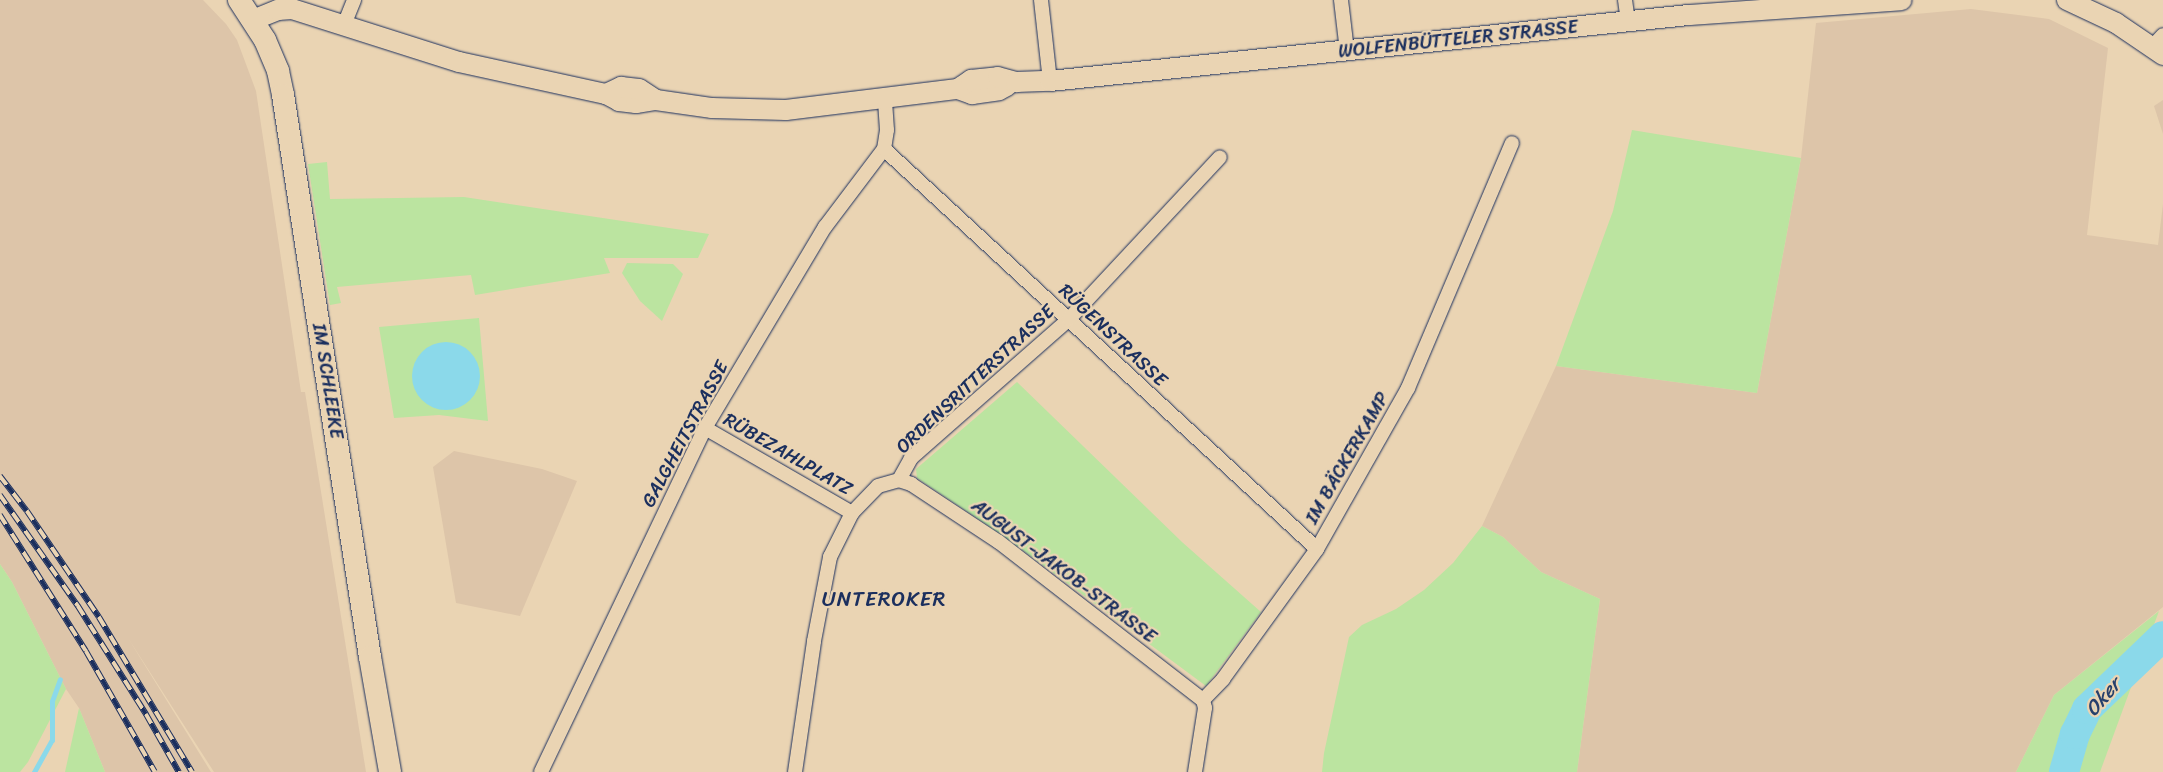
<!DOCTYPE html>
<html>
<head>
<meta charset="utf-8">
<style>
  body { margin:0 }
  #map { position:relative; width:2163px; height:772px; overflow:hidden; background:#ead4b3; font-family:Sriracha,sans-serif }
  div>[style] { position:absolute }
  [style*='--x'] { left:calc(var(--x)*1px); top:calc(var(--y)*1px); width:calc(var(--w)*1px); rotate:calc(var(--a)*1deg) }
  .built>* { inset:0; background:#ddc5a9 }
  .green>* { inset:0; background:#bbe4a0 }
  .water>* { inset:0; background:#8bd9ea }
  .round { border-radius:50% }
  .stream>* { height:5px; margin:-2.5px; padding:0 2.5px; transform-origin:2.5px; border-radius:2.5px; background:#8bd9ea }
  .river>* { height:30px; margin:-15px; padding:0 15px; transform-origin:15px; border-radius:15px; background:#8bd9ea }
  .roads { filter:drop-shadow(0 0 1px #1b2f5e) drop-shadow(0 0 1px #1b2f5e) }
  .street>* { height:14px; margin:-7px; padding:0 7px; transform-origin:7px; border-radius:7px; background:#ead4b3 }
  .secondary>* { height:20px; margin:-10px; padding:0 10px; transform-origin:10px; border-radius:10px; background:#ead4b3 }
  .primary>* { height:22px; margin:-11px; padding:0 11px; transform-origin:11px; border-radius:11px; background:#ead4b3 }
  .rail>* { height:5.5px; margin-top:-2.75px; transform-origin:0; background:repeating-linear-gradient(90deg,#ead4b3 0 11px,#1b2f5e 0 22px); box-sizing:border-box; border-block:1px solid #1b2f5e }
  span { translate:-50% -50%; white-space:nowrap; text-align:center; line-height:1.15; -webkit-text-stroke:4.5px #ead4b3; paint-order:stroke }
  .street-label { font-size:19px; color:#1b2f5e }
  .water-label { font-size:20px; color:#26406c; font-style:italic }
  .quarter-label { font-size:21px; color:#1b2f5e; letter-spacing:1px }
</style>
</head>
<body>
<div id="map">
  <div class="built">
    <i style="clip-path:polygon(0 0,203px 0,226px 24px,237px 40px,256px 91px,301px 392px,305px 392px,366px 772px,214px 772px,128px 638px,211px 772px,105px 772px,79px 708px,66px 689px,12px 582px,0 564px)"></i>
    <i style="clip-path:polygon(1971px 9px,2049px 19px,2108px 48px,2087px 235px,2158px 245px,2163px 204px,2163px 607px,2054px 695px,2016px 772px,1577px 772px,1600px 599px,1541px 572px,1503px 537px,1482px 526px,1556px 366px,1757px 393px,1801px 158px,1816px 23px)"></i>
    <i style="clip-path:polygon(2163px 100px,2163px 134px,2154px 106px)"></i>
    <i style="clip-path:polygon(454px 451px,542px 469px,577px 481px,520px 616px,456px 603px,433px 467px)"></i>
  </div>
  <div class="green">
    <i style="clip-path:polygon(1632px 130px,1801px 158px,1757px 393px,1556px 366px,1613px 211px)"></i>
    <i style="clip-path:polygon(327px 162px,330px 199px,464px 197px,709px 234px,698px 258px,604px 258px,610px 273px,475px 295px,471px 275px,337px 287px,341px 303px,330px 305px,308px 164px)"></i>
    <i style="clip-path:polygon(627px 263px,673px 264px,683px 274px,662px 321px,640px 301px,622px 273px)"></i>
    <i style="clip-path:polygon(479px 318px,488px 421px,439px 415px,394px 418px,379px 327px)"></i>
    <i style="clip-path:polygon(1017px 382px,1182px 542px,1261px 612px,1206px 686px,1002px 535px,917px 478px,916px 469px)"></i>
    <i style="clip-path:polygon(1482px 526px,1503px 537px,1541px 572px,1600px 599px,1577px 772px,1322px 772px,1324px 753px,1349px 637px,1362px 625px,1396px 609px,1424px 590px,1453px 563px)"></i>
    <i style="clip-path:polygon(0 564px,12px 582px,66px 689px,28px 762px,20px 772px,0 772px)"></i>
    <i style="clip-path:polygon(2159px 611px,2100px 772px,2016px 772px,2054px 695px)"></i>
    <i style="clip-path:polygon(79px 708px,105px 772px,65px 772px)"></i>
  </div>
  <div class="water">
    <i class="round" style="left:412px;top:342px;width:68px;height:68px"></i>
  </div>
  <div class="stream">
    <i style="--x:34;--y:772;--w:37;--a:-61"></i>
    <i style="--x:52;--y:740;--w:39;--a:-90"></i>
    <i style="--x:52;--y:701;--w:23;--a:-70"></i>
  </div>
  <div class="river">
    <i style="--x:2064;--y:772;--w:40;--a:-74"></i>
    <i style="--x:2075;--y:734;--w:28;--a:-64"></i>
    <i style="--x:2087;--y:709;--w:105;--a:-43.8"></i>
  </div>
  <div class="roads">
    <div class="street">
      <i style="--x:1041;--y:0;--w:81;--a:83.7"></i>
      <i style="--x:1341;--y:0;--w:51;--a:83.3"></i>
      <i style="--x:1625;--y:0;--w:21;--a:82"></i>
      <i style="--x:344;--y:25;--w:27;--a:-68"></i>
      <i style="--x:2152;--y:47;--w:16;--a:-47"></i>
      <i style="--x:884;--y:149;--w:589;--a:42.73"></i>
      <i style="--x:705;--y:428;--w:170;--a:30"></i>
      <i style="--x:899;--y:480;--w:13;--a:18"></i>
      <i style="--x:911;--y:484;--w:105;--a:33.4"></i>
      <i style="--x:999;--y:542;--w:258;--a:37.8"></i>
      <i style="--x:1203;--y:700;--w:29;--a:-46"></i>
      <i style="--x:1223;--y:679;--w:160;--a:-54.1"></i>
      <i style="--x:1317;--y:549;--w:185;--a:-60.5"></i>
      <i style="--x:1408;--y:388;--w:266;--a:-67"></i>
      <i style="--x:541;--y:772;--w:381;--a:-64.5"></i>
      <i style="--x:705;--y:428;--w:234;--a:-59.2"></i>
      <i style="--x:825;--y:227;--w:98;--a:-52.9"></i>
      <i style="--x:884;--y:149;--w:19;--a:-81"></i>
      <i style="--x:887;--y:130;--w:31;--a:-94"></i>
      <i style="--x:795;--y:772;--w:132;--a:-81.7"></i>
      <i style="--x:814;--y:641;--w:86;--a:-79.2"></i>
      <i style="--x:830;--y:557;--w:49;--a:-63.4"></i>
      <i style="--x:852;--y:513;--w:37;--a:-46"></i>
      <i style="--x:878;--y:486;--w:22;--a:-16"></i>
      <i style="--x:899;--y:480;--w:25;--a:-61"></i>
      <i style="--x:911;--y:458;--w:210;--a:-41.3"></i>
      <i style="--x:1069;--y:319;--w:221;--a:-47"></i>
      <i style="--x:1195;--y:772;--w:65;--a:-81.1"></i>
      <i style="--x:1205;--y:708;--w:8;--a:-104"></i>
    </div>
    <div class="secondary">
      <i style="--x:2067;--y:0;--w:54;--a:25.1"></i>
      <i style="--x:2116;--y:23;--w:57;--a:34.2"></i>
      <i style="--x:253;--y:20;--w:27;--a:-22"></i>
      <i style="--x:278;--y:10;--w:14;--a:-4"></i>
      <i style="--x:292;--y:9;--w:175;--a:17.6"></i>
      <i style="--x:459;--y:62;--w:150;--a:12.3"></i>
      <i style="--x:606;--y:94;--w:15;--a:28"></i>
      <i style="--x:619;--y:101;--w:17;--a:7"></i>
      <i style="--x:636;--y:103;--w:20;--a:-9"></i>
      <i style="--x:656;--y:100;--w:57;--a:8.1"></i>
      <i style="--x:712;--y:108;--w:74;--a:1.5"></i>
      <i style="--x:786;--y:110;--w:173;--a:-7"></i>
      <i style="--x:958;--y:89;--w:15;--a:20"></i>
      <i style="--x:972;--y:94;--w:27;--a:-8"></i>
      <i style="--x:999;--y:90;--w:9;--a:-27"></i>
      <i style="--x:958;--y:89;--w:16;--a:-35"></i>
      <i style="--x:971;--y:80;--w:27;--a:-6"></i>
      <i style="--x:998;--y:77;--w:19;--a:16"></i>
      <i style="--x:1016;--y:82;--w:34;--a:-2"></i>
      <i style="--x:1050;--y:81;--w:642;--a:-5.9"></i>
      <i style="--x:1689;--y:15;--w:213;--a:-4"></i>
      <i style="--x:606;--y:94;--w:17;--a:-25"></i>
      <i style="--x:621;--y:87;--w:18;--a:6"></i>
      <i style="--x:639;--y:89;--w:20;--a:33"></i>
    </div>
    <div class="primary">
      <i style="--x:239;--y:0;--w:48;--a:57"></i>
      <i style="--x:265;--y:40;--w:34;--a:67"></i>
      <i style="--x:278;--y:71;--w:25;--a:78"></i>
      <i style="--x:283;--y:95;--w:569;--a:81.2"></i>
      <i style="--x:370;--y:657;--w:117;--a:80.1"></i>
    </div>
  </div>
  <div class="rail">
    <i style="--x:0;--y:476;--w:44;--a:52.4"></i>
    <i style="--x:27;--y:511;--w:128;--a:55.8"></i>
    <i style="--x:99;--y:617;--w:181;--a:59"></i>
    <i style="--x:0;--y:495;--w:136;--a:54.9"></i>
    <i style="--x:78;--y:606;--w:128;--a:57.8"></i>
    <i style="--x:146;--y:714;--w:67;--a:60.4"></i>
    <i style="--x:0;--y:515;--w:161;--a:57.7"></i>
    <i style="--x:86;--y:651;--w:139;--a:60.3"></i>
  </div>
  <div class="street-label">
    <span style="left:1458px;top:39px;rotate:-6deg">WOLFENBÜTTELER STRASSE</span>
    <span style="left:1113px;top:335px;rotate:43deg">RÜGENSTRASSE</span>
    <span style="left:975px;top:379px;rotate:-43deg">ORDENSRITTERSTRASSE</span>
    <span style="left:328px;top:381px;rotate:81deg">IM SCHLEEKE</span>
    <span style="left:685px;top:434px;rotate:-62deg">GALGHEITSTRASSE</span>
    <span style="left:788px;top:454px;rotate:30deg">RÜBEZAHLPLATZ</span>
    <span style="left:1347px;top:458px;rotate:-60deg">IM BÄCKERKAMP</span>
    <span style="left:1064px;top:571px;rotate:37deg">AUGUST-JAKOB-STRASSE</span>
  </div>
  <div class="water-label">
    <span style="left:2103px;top:697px;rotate:-49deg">Oker</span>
  </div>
  <div class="quarter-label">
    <span style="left:884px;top:599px">UNTEROKER</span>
  </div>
</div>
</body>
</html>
